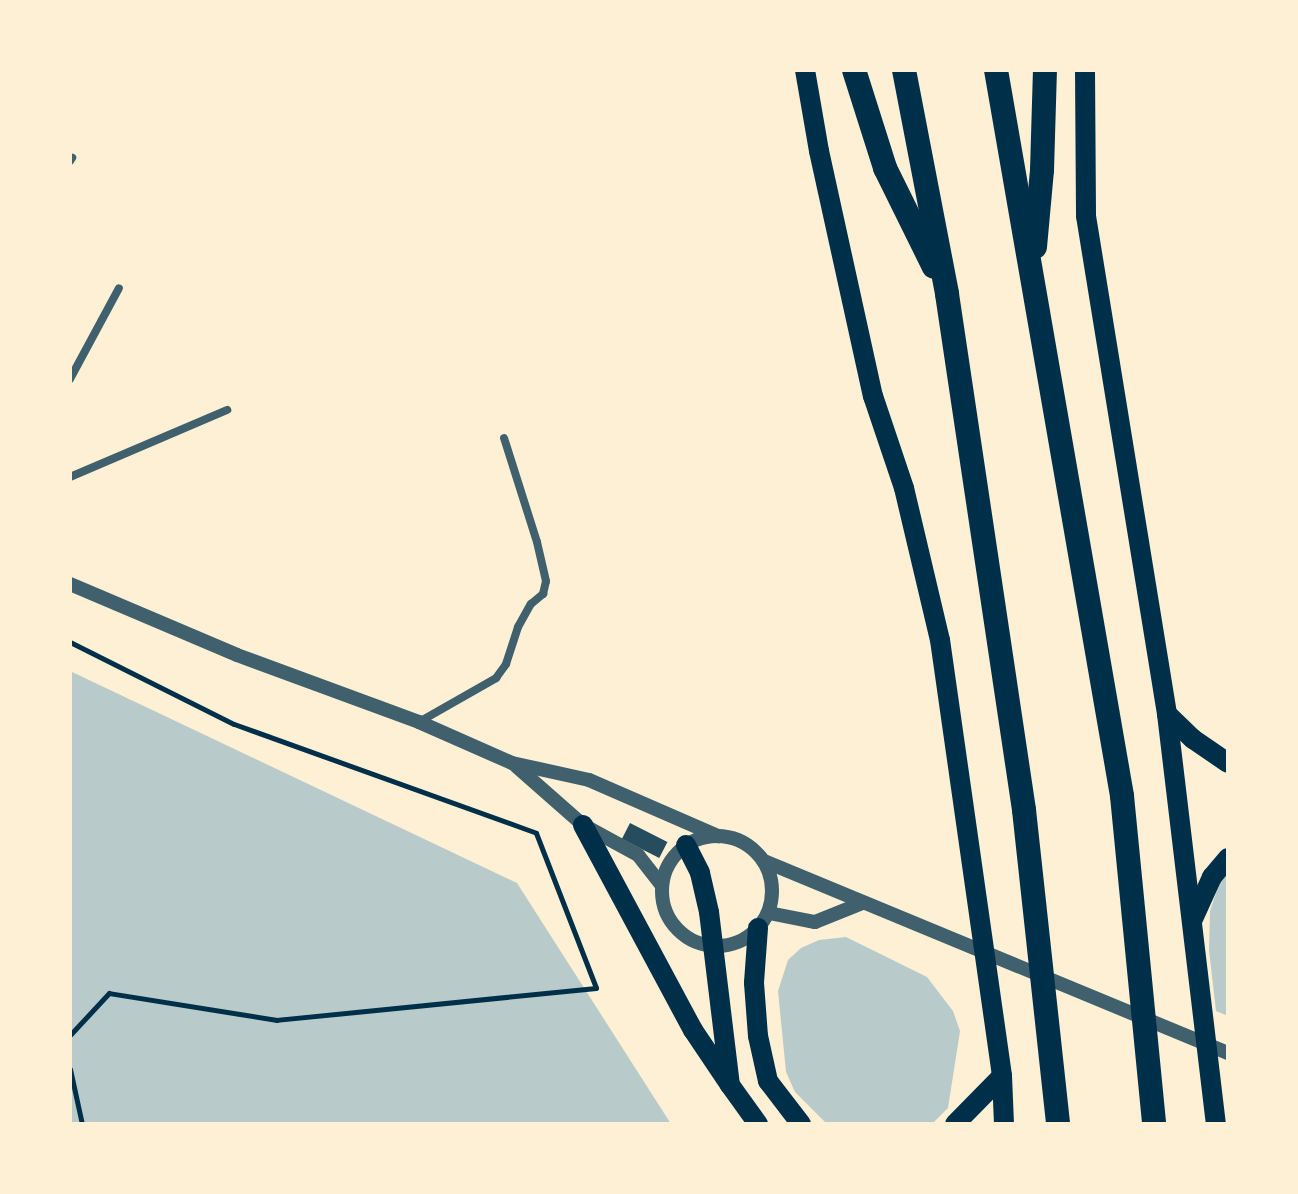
<!DOCTYPE html>
<html>
<head>
<meta charset="utf-8">
<style>
  body { margin:0 }
  #map { position:relative; width:1298px; height:1194px; overflow:hidden; background:#fdf0d5; font-family:"PT Sans Narrow",sans-serif }
  div>[style] { position:absolute }
  [style*='--x'] { left:calc(var(--x)*1px); top:calc(var(--y)*1px); width:calc(var(--w)*1px); rotate:calc(var(--a)*1deg) }
  .green>* { inset:0; background:#b9caca }
  .building>* { inset:0; background:#264d5e; transform-origin:0 0 }
  .path>* { height:5px; margin:-2.5px; padding:0 2.5px; transform-origin:2.5px; border-radius:2.5px; background:#003049 }
  .minor>* { height:8px; margin:-4px; padding:0 4px; transform-origin:4px; border-radius:4px; background:#3f606c }
  .tertiary>* { height:14px; margin:-7px; padding:0 7px; transform-origin:7px; border-radius:7px; background:#3f606c }
  .tertiary>.ring { margin:-7px; padding:0; box-sizing:content-box; background:none; border:14px solid #3f606c; border-radius:50% }
  .primary>* { height:20px; margin:-10px; padding:0 10px; transform-origin:10px; border-radius:10px; background:#003049 }
  .motorway>* { height:24px; margin:-12px; padding:0 12px; transform-origin:12px; border-radius:12px; background:#003049 }
  span { translate:-50% -50%; white-space:nowrap; text-align:center; line-height:1.15; -webkit-text-stroke:7px #fdf0d5; paint-order:stroke }
  .frame { position:absolute; inset:0; border:72px solid #fdf0d5; pointer-events:none }
</style>
</head>
<body>
<div id="map">
  <div class="green">
    <i style="clip-path:polygon(70px 671px,517px 883px,671px 1124px,70px 1124px)"></i>
    <i style="clip-path:polygon(1228px 874px,1228px 1016px,1216px 1011px,1209px 950px,1210px 911px,1219px 884px)"></i>
    <i style="clip-path:polygon(846px 937px,927px 977px,953px 1011px,960px 1031px,948px 1108px,932px 1124px,827px 1124px,795px 1092px,786px 1072px,778px 991px,788px 960px,801px 948px,819px 940px)"></i>
  </div>
  <div class="building">
    <i style="left:630px;top:823px;width:42px;height:18px;rotate:27deg"></i>
  </div>
  <div class="path">
    <i style="--x:70;--y:642;--w:183;--a:26.6"></i>
    <i style="--x:234;--y:724;--w:321;--a:19.8"></i>
    <i style="--x:536;--y:833;--w:166;--a:68.8"></i>
    <i style="--x:596;--y:988;--w:321;--a:174.3"></i>
    <i style="--x:277;--y:1020;--w:170;--a:-170.9"></i>
    <i style="--x:109;--y:993;--w:57;--a:132.9"></i>
    <i style="--x:70;--y:1069;--w:56;--a:77.7"></i>
  </div>
  <div class="minor">
    <i style="--x:70;--y:161;--w:4;--a:-56"></i>
    <i style="--x:70;--y:379;--w:103;--a:-61.7"></i>
    <i style="--x:70;--y:477;--w:171;--a:-23.1"></i>
    <i style="--x:419;--y:722;--w:89;--a:-29.7"></i>
    <i style="--x:496;--y:678;--w:17;--a:-54"></i>
    <i style="--x:506;--y:664;--w:39;--a:-72"></i>
    <i style="--x:518;--y:627;--w:26;--a:-61"></i>
    <i style="--x:531;--y:604;--w:16;--a:-40"></i>
    <i style="--x:543;--y:594;--w:13;--a:-77"></i>
    <i style="--x:546;--y:581;--w:40;--a:-103"></i>
    <i style="--x:537;--y:542;--w:109;--a:-107.6"></i>
  </div>
  <div class="tertiary">
    <i style="--x:70;--y:584;--w:181;--a:23"></i>
    <i style="--x:237;--y:655;--w:194;--a:20.2"></i>
    <i style="--x:419;--y:722;--w:102;--a:23.8"></i>
    <i style="--x:512;--y:763;--w:79;--a:12.4"></i>
    <i style="--x:589;--y:780;--w:141;--a:23.5"></i>
    <i style="--x:516;--y:766;--w:89;--a:41.4"></i>
    <i style="--x:583;--y:825;--w:63;--a:28.6"></i>
    <i style="--x:638;--y:855;--w:39;--a:52"></i>
    <i class="ring" style="left:662px;top:836px;width:96px;height:96px"></i>
    <i style="--x:764;--y:861;--w:502;--a:22.48"></i>
    <i style="--x:769;--y:913;--w:47;--a:11.1"></i>
    <i style="--x:815;--y:922;--w:51;--a:-22"></i>
  </div>
  <div class="primary">
    <i style="--x:805;--y:70;--w:82;--a:80.2"></i>
    <i style="--x:819;--y:151;--w:251;--a:77.6"></i>
    <i style="--x:873;--y:396;--w:97;--a:71.4"></i>
    <i style="--x:904;--y:488;--w:156;--a:76.7"></i>
    <i style="--x:940;--y:640;--w:440;--a:81.9"></i>
    <i style="--x:1002;--y:1076;--w:48;--a:87.6"></i>
    <i style="--x:1085;--y:70;--w:146;--a:89.6"></i>
    <i style="--x:1086;--y:216;--w:505;--a:80.76"></i>
    <i style="--x:1167;--y:714;--w:413;--a:83.2"></i>
    <i style="--x:1167;--y:714;--w:36;--a:44"></i>
    <i style="--x:1193;--y:739;--w:42;--a:34.4"></i>
    <i style="--x:583;--y:825;--w:233;--a:61.8"></i>
    <i style="--x:693;--y:1030;--w:66;--a:56.1"></i>
    <i style="--x:686;--y:845;--w:31;--a:63"></i>
    <i style="--x:700;--y:873;--w:40;--a:77"></i>
    <i style="--x:709;--y:912;--w:174;--a:83.1"></i>
    <i style="--x:730;--y:1085;--w:48;--a:54.3"></i>
    <i style="--x:1193;--y:919;--w:46;--a:-65.7"></i>
    <i style="--x:1212;--y:877;--w:25;--a:-50"></i>
    <i style="--x:758;--y:928;--w:55;--a:94.2"></i>
    <i style="--x:754;--y:983;--w:53;--a:85.7"></i>
    <i style="--x:758;--y:1036;--w:46;--a:77.5"></i>
    <i style="--x:768;--y:1081;--w:54;--a:52.5"></i>
    <i style="--x:955;--y:1124;--w:67;--a:-45.6"></i>
  </div>
  <div class="motorway">
    <i style="--x:854;--y:70;--w:103;--a:72.4"></i>
    <i style="--x:885;--y:168;--w:110;--a:63.7"></i>
    <i style="--x:904;--y:70;--w:228;--a:79.1"></i>
    <i style="--x:947;--y:294;--w:522;--a:81.51"></i>
    <i style="--x:1024;--y:810;--w:316;--a:83.8"></i>
    <i style="--x:996;--y:70;--w:737;--a:80.15"></i>
    <i style="--x:1122;--y:796;--w:330;--a:84.4"></i>
    <i style="--x:1035;--y:247;--w:77;--a:-84.8"></i>
    <i style="--x:1042;--y:170;--w:100;--a:-88.3"></i>
  </div>
  <div class="frame"></div>
</div>
</body>
</html>
